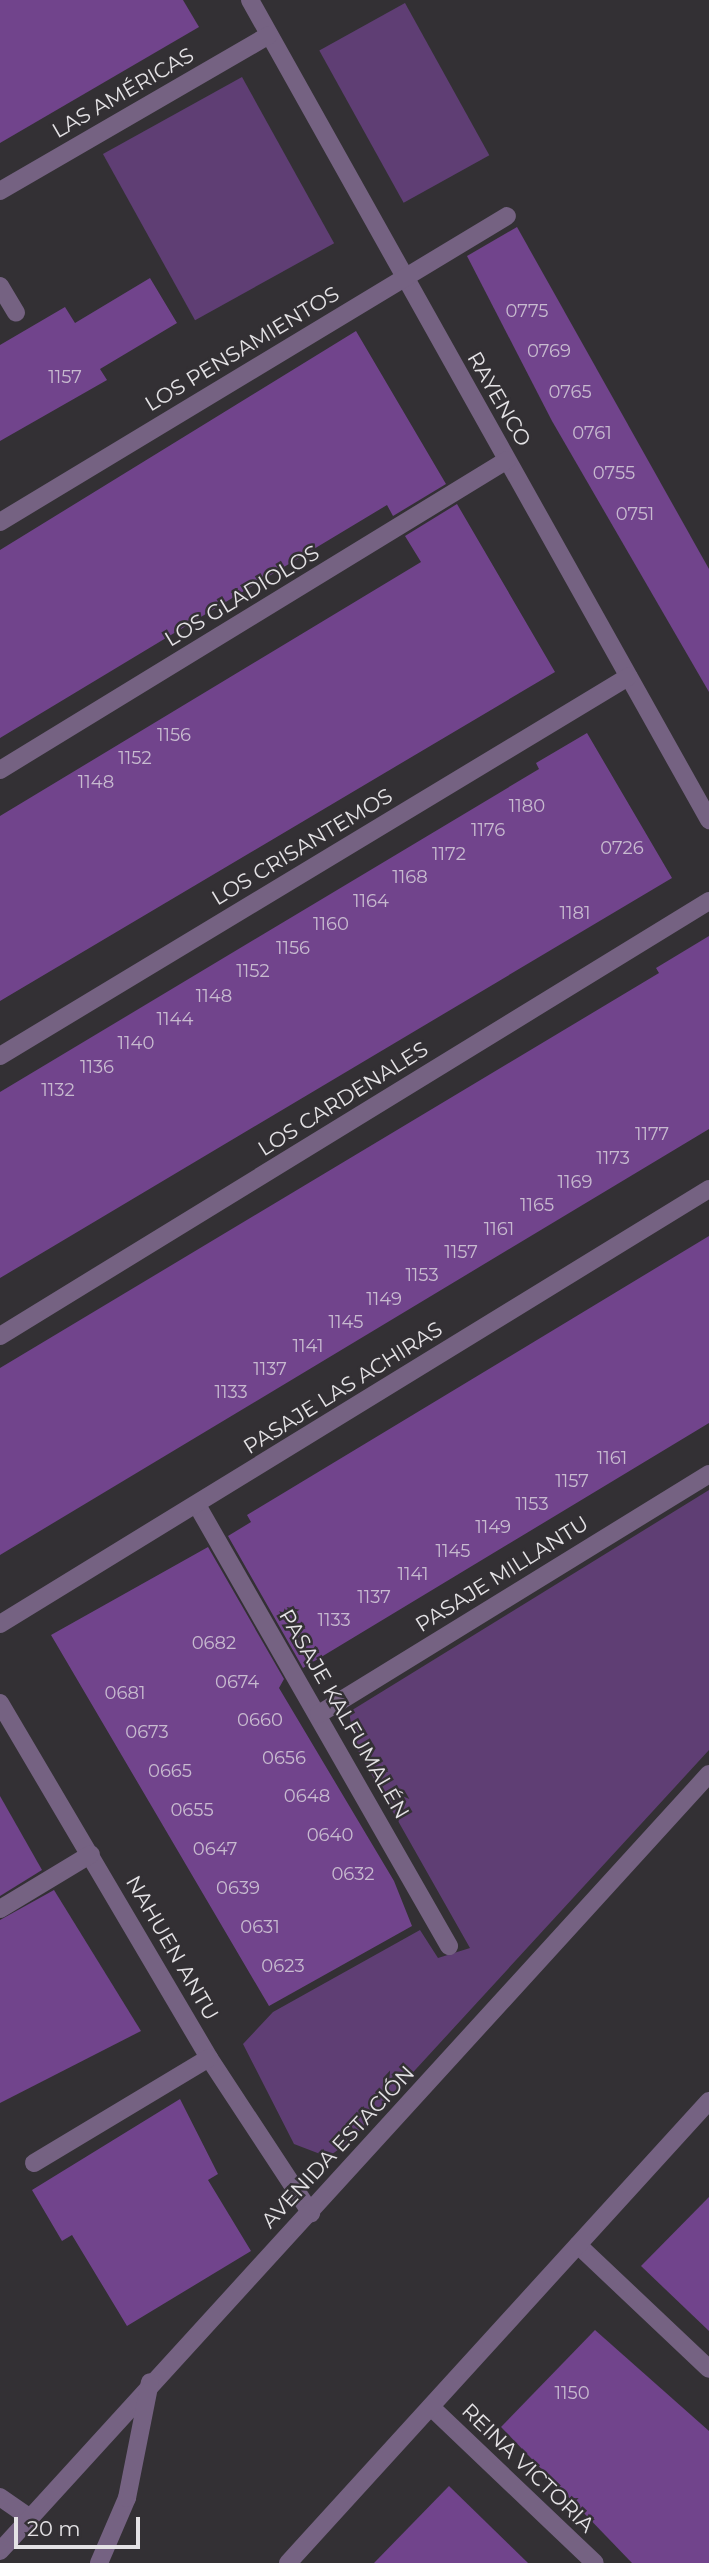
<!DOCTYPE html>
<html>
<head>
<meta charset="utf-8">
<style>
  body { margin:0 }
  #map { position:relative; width:709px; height:2563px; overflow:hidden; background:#333034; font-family:Montserrat,sans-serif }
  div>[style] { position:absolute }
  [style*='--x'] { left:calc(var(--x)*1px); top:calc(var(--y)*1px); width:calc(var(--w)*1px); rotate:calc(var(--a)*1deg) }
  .green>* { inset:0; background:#5f3e74; transform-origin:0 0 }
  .building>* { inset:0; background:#71448c }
  .street>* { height:18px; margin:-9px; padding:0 9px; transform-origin:9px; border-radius:9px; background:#756282 }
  span { translate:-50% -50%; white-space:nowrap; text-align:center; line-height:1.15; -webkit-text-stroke:5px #333034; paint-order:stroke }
  .number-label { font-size:18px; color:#c7bacf }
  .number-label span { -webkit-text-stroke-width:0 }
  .street-label { font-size:21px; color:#e4e2e5 }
  .scale { position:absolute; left:14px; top:2517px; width:126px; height:32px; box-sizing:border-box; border:4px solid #e4e2e5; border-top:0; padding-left:9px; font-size:21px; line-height:24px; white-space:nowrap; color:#e4e2e5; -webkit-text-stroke:5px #333034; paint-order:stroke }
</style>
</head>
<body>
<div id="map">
  <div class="green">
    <i style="left:405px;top:3px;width:174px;height:98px;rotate:61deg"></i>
    <i style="left:242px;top:77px;width:190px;height:159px;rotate:61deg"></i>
    <i style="clip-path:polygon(709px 1490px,709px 1750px,349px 2142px,328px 2157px,294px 2144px,243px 2044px,273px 2012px,420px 1930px,438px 1958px,470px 1948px,355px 1745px,349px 1712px)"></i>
  </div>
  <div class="building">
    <i style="clip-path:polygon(0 0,183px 0,199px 27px,0 143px)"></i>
    <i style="clip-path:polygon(517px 227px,709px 569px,709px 692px,552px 421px,467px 256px)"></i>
    <i style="clip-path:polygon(150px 278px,177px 323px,100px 369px,107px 380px,0 441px,0 345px,65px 307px,75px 323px)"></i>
    <i style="clip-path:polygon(356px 331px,446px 484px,393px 516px,387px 505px,0 738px,0 550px)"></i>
    <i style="clip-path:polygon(457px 504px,555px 672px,0 1001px,0 816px,421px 562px,405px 536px)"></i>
    <i style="clip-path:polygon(587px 733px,672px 878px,0 1278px,0 1092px,539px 769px,536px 763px)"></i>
    <i style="clip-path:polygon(709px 936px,709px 1129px,0 1555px,0 1368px,659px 973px,656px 968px)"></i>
    <i style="clip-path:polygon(709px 1236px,709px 1423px,303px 1668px,228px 1536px,251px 1522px,247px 1515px)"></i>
    <i style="clip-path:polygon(208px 1547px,284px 1679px,279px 1688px,394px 1881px,412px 1926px,269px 2006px,51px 1635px)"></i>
    <i style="clip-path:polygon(0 1796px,42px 1870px,0 1896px)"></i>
    <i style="clip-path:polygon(54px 1890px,141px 2031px,0 2103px,0 1920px)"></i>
    <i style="clip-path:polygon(180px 2099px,218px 2174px,208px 2180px,251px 2251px,127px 2326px,72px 2235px,62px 2241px,32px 2190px)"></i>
    <i style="clip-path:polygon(709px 2197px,709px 2331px,641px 2266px)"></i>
    <i style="clip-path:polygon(595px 2330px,709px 2431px,709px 2563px,632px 2563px,501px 2427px)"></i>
    <i style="clip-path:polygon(449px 2486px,528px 2563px,374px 2563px)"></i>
  </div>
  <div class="street">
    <i style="--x:250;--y:0;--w:940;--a:60.76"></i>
    <i style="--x:0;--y:191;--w:311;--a:-30.1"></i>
    <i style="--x:0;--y:286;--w:31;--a:59"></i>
    <i style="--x:0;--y:522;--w:592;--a:-31.11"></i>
    <i style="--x:0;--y:770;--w:594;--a:-31.44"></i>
    <i style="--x:0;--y:1056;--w:734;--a:-31.11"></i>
    <i style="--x:0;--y:1336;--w:832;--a:-31.53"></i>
    <i style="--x:197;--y:1505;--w:508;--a:60.26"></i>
    <i style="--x:0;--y:1624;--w:832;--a:-31.53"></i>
    <i style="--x:0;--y:1703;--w:412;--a:59.5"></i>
    <i style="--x:209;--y:2058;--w:186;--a:56.7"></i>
    <i style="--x:319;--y:1714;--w:458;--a:-31.6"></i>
    <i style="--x:0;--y:1909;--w:106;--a:-31.1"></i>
    <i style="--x:34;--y:2163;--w:204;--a:-31"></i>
    <i style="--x:578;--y:2245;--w:180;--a:43.4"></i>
    <i style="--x:431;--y:2407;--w:226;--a:43.6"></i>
    <i style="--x:0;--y:2497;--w:37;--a:35"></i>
    <i style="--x:0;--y:2551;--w:1052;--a:-47.62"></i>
    <i style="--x:99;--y:2563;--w:71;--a:-66.7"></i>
    <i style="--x:127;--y:2498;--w:118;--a:-78.8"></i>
    <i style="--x:288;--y:2563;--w:625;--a:-47.66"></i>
  </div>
  <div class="number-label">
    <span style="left:527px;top:311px">0775</span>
    <span style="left:549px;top:351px">0769</span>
    <span style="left:65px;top:377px">1157</span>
    <span style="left:570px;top:392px">0765</span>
    <span style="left:592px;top:433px">0761</span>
    <span style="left:614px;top:473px">0755</span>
    <span style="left:635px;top:514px">0751</span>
    <span style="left:174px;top:735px">1156</span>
    <span style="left:135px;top:758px">1152</span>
    <span style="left:96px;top:782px">1148</span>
    <span style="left:527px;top:806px">1180</span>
    <span style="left:488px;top:830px">1176</span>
    <span style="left:622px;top:848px">0726</span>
    <span style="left:449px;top:854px">1172</span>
    <span style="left:410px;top:877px">1168</span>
    <span style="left:371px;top:901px">1164</span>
    <span style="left:575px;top:913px">1181</span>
    <span style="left:331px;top:924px">1160</span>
    <span style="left:293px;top:948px">1156</span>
    <span style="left:253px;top:971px">1152</span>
    <span style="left:214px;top:996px">1148</span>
    <span style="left:175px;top:1019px">1144</span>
    <span style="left:136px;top:1043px">1140</span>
    <span style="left:97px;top:1067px">1136</span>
    <span style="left:58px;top:1090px">1132</span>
    <span style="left:652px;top:1134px">1177</span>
    <span style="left:613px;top:1158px">1173</span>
    <span style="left:575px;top:1182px">1169</span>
    <span style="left:537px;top:1205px">1165</span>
    <span style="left:499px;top:1229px">1161</span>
    <span style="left:461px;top:1252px">1157</span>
    <span style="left:422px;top:1275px">1153</span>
    <span style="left:384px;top:1299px">1149</span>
    <span style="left:346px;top:1322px">1145</span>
    <span style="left:308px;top:1346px">1141</span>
    <span style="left:270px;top:1369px">1137</span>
    <span style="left:231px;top:1392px">1133</span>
    <span style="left:612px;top:1458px">1161</span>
    <span style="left:572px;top:1481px">1157</span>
    <span style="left:532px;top:1504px">1153</span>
    <span style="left:493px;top:1527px">1149</span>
    <span style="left:453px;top:1551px">1145</span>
    <span style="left:413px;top:1574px">1141</span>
    <span style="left:374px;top:1597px">1137</span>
    <span style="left:334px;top:1620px">1133</span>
    <span style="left:214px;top:1643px">0682</span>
    <span style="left:237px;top:1682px">0674</span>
    <span style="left:125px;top:1693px">0681</span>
    <span style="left:260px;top:1720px">0660</span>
    <span style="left:147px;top:1732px">0673</span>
    <span style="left:284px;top:1758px">0656</span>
    <span style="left:170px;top:1771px">0665</span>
    <span style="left:307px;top:1796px">0648</span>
    <span style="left:192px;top:1810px">0655</span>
    <span style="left:330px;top:1835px">0640</span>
    <span style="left:215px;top:1849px">0647</span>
    <span style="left:353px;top:1874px">0632</span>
    <span style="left:238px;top:1888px">0639</span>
    <span style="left:260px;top:1927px">0631</span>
    <span style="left:283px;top:1966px">0623</span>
    <span style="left:572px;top:2393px">1150</span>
  </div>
  <div class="street-label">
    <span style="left:123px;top:93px;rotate:-30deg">LAS AMÉRICAS</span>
    <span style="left:242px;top:349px;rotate:-31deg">LOS PENSAMIENTOS</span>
    <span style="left:499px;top:399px;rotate:60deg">RAYENCO</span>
    <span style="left:242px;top:596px;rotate:-31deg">LOS GLADIOLOS</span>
    <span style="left:302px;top:847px;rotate:-31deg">LOS CRISANTEMOS</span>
    <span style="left:343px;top:1099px;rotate:-32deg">LOS CARDENALES</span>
    <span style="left:343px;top:1388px;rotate:-32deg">PASAJE LAS ACHIRAS</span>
    <span style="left:502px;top:1574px;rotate:-32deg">PASAJE MILLANTU</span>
    <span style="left:344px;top:1714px;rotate:60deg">PASAJE KALFUMALÉN</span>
    <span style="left:172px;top:1948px;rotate:60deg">NAHUEN ANTU</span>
    <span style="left:338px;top:2147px;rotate:-47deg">AVENIDA ESTACIÓN</span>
    <span style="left:528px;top:2468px;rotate:44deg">REINA VICTORIA</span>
  </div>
  <div class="scale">20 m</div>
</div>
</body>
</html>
